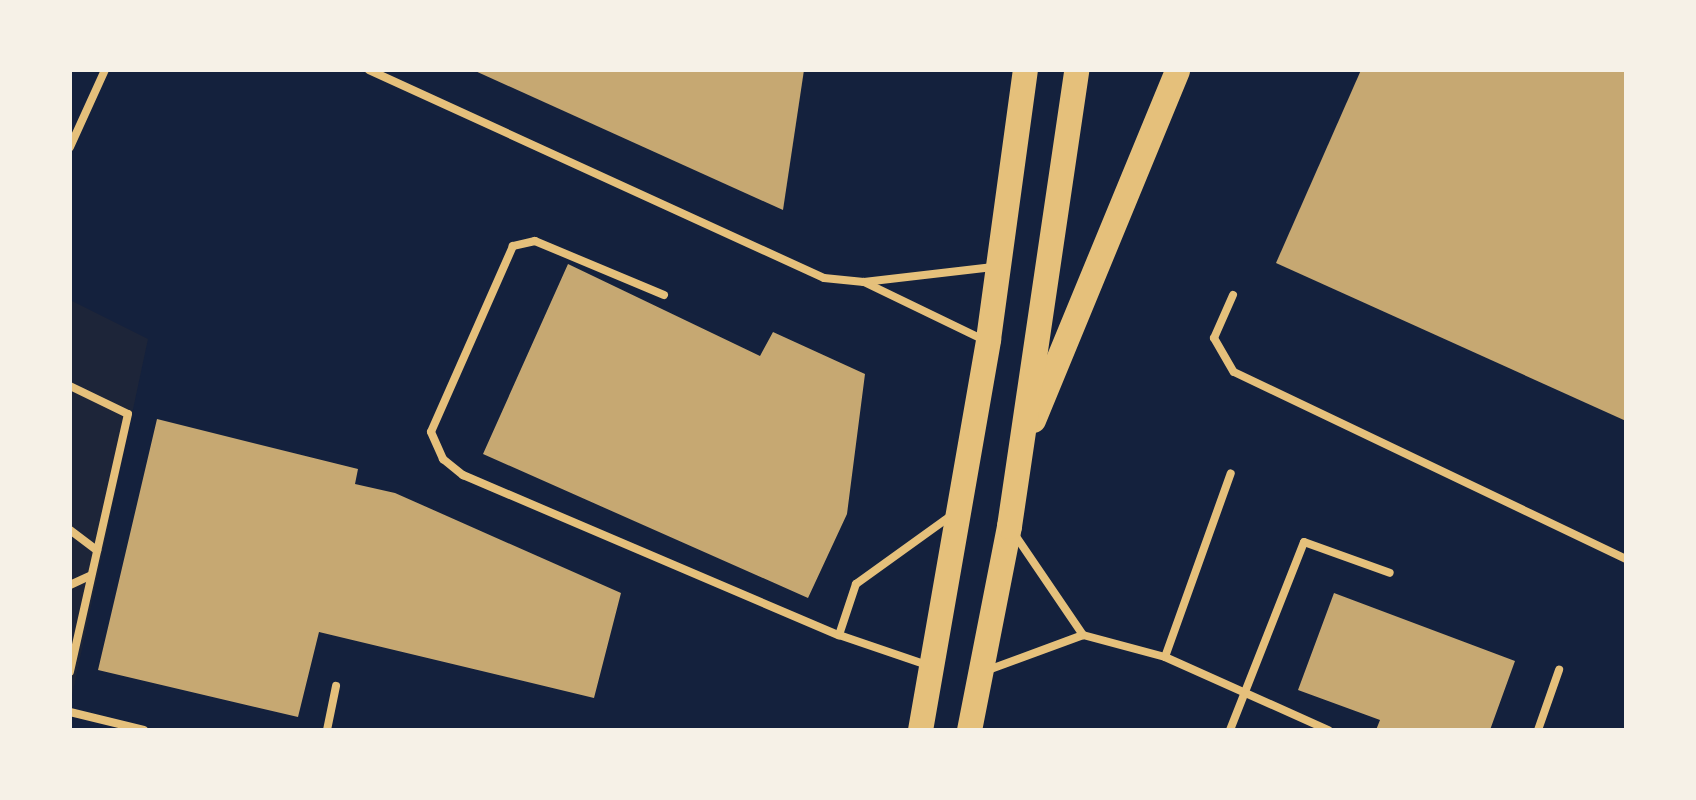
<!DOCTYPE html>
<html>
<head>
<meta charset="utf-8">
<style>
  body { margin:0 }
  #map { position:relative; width:1696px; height:800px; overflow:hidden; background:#14213d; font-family:"Public Sans",sans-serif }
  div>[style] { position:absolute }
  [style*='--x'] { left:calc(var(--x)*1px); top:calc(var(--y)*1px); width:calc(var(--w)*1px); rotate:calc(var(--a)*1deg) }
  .green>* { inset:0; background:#1d2539 }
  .building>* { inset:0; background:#c6a872 }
  .service>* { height:8px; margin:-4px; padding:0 4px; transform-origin:4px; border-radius:4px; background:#e5c07b }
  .primary>* { height:25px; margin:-12.5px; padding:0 12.5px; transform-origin:12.5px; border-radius:12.5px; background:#e5c07b }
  span { translate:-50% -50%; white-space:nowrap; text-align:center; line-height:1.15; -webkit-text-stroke:10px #f6f1e7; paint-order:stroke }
  .frame { position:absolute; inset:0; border:72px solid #f6f1e7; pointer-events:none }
</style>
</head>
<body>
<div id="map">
  <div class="green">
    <i style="clip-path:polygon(70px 300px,148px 339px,70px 705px)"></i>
  </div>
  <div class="building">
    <i style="clip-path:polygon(473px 70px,804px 70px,783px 210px)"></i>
    <i style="clip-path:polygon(1361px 70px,1626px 70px,1626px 421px,1276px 263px)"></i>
    <i style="clip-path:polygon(568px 264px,760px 356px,773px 332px,865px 374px,847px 514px,808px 598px,483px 454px)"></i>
    <i style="clip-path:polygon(157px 419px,358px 469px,355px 484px,395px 493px,621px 593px,594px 698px,319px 632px,298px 717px,98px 670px)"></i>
    <i style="clip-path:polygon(1334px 593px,1515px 661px,1490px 730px,1376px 730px,1380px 720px,1298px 690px)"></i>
  </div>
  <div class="service">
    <i style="--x:369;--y:70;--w:500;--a:24.57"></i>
    <i style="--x:824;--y:278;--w:40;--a:5.7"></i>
    <i style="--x:864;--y:282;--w:130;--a:-6.6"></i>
    <i style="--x:70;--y:147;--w:85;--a:-65.6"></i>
    <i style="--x:864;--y:282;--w:131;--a:25.8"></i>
    <i style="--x:664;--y:295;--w:140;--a:-157.3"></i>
    <i style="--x:535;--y:241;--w:23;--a:167"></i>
    <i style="--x:513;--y:246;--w:203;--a:113.8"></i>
    <i style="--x:431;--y:432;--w:30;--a:66"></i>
    <i style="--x:443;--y:459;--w:26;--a:39"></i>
    <i style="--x:463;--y:475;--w:409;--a:23.1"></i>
    <i style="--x:839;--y:635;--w:93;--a:18.8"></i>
    <i style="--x:1233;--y:295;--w:47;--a:113.8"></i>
    <i style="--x:1214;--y:338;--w:39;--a:60"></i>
    <i style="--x:1234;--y:372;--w:434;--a:25.5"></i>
    <i style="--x:70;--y:386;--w:64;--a:25.8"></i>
    <i style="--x:128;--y:414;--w:264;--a:102.7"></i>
    <i style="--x:70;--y:530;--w:34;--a:37"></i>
    <i style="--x:1015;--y:535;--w:121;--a:55.8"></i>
    <i style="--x:70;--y:585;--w:23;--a:-25"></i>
    <i style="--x:839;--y:635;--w:54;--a:-71.6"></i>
    <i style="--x:856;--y:584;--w:113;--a:-35.7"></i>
    <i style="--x:1165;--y:657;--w:195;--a:-70.3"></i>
    <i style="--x:988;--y:670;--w:101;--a:-20.2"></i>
    <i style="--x:1083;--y:635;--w:85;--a:15"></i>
    <i style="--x:1165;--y:657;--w:179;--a:24.1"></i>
    <i style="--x:70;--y:712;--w:76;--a:13.7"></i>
    <i style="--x:327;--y:730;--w:45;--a:-78.4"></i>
    <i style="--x:1230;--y:730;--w:202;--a:-68.5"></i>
    <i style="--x:1304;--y:542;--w:91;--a:19.8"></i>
    <i style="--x:1538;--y:730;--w:64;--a:-70.7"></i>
  </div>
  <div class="primary">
    <i style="--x:1033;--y:420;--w:378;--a:-67.6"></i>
    <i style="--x:920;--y:730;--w:397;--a:-80.1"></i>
    <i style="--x:988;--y:339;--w:272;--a:-82.2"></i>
    <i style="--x:969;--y:730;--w:208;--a:-78.9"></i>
    <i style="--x:1009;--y:526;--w:461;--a:-81.6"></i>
  </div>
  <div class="frame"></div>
</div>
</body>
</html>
